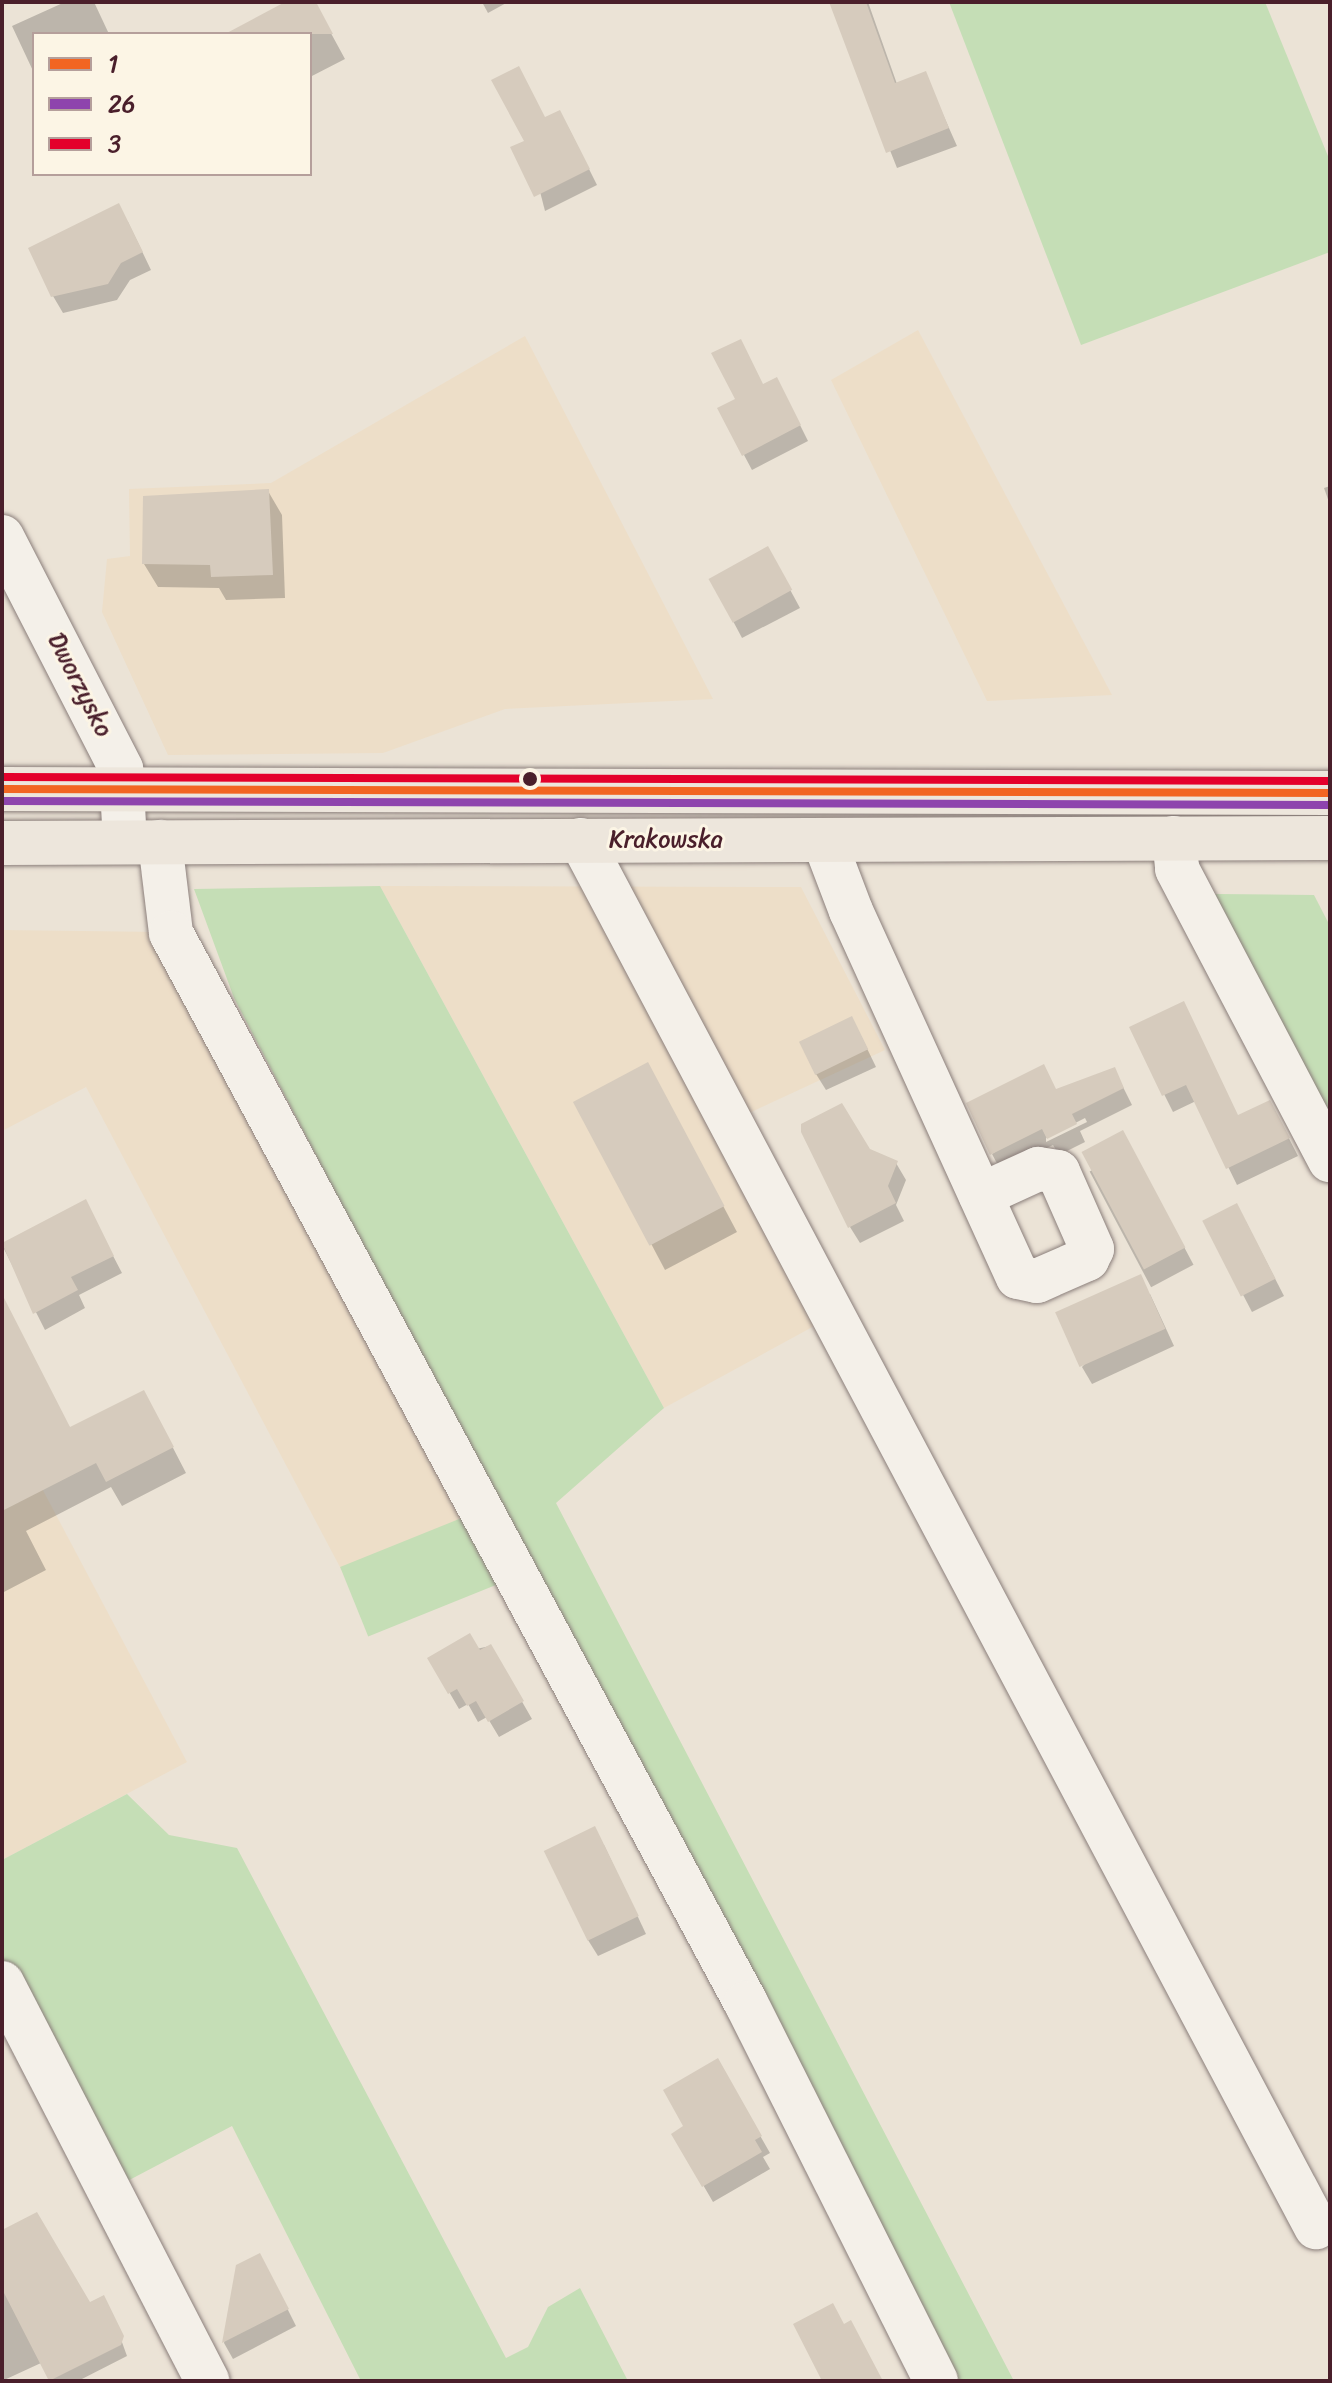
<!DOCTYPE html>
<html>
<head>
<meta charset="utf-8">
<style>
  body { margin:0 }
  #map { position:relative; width:1332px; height:2383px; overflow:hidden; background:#ebe3d6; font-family:Sriracha,sans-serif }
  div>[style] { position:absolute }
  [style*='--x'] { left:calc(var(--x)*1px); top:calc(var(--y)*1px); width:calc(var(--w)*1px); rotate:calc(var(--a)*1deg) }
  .built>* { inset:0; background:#eddec8 }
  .green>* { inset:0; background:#c5deb6; transform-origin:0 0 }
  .shadow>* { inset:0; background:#0003; transform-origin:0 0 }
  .building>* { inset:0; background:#d6cbbd; transform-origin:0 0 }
  .roads { filter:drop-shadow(0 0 2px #8b7f7b) drop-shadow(0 0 2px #8b7f7b) }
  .minor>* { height:44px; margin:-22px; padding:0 22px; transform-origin:22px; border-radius:22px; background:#f4f0e9 }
  .major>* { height:44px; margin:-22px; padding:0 22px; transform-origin:22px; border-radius:22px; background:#ede6dc }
  .bus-1>* { height:8px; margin:-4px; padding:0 4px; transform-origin:4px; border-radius:4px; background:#f26522 }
  .bus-2>* { height:8px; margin:-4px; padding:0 4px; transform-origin:4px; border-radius:4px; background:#8e44ad }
  .bus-3>* { height:8px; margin:-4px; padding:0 4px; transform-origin:4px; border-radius:4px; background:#e4002b }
  .dots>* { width:22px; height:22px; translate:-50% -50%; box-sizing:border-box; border:4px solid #fcf5e5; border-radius:50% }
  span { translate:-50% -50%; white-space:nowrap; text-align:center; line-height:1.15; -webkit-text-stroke:6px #fcf5e5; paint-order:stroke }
  .street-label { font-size:24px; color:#4a1f2b }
  .frame { position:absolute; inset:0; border:4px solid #4a1f2b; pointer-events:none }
  .legend { position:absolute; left:32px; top:32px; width:280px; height:144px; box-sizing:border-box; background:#fcf5e5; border:2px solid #b59f9b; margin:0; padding:10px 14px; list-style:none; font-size:24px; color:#4a1f2b }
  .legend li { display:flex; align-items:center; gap:16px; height:40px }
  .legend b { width:40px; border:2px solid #b59f9b }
</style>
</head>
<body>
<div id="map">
  <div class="built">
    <i style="clip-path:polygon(918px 330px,1112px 695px,987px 701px,831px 380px)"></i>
    <i style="clip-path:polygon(525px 336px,713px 699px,505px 709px,383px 753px,168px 755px,102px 612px,107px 559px,130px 556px,129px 489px,271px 483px)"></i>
    <i style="clip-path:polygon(380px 886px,801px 887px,885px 1050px,747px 1114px,849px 1307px,664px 1408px)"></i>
    <i style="clip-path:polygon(2px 930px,161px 932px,469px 1515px,350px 1586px,86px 1087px,2px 1131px)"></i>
    <i style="clip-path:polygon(2px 1413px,187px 1762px,2px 1860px)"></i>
  </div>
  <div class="green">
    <i style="clip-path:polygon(949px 2px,1265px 2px,1330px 161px,1330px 252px,1081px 345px)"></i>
    <i style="clip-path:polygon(380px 886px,664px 1408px,556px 1503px,1014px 2381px,955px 2381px,234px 998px,194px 889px)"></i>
    <i style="clip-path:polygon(1215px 894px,1314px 895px,1330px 926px,1330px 1129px)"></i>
    <i style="left:469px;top:1515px;width:75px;height:139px;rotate:68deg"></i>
    <i style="clip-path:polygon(127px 1794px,169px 1835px,237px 1848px,506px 2358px,528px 2347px,548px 2307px,580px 2288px,628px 2381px,361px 2381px,232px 2126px,116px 2187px,2px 1967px,2px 1860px)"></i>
  </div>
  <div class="shadow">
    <i style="clip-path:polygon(65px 2px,94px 2px,109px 34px,34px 34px,34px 73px,12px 26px)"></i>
    <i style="clip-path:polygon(314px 2px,345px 59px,310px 77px,310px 34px,243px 34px)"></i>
    <i style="clip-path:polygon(482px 2px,508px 2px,488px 13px)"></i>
    <i style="clip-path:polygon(831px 2px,868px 2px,897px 84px,925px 74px,957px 146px,897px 168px)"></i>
    <i style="clip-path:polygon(545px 119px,568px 127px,597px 185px,545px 211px,527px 141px)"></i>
    <i style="clip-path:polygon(128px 222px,151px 270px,130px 280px,117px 300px,63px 313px,53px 296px)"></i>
    <i style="clip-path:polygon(763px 386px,785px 395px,808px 441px,752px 470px,744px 455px)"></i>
    <i style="clip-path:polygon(1330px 486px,1330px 505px,1324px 488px)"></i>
    <i style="clip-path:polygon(268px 491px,282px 515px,285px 598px,226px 600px,219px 588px,158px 587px,144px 564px)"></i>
    <i style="clip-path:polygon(768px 549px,800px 608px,742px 638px,733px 621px)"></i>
    <i style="clip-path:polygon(1131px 1028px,1239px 1117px,1279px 1119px,1298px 1156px,1237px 1185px,1196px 1101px,1173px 1112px)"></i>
    <i style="clip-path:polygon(861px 1036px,876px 1067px,826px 1090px,816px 1074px)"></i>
    <i style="clip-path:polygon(evenodd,1114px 1069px,1132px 1105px,1080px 1131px,1085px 1142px,1059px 1155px,1053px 1145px,1001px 1171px,992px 1154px,1114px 1069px,1085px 1118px,1087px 1122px,1046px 1142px,1046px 1138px,1085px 1118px)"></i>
    <i style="clip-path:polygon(661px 1089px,737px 1232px,665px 1270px,576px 1102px)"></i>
    <i style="left:1132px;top:1149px;width:131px;height:48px;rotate:62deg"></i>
    <i style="clip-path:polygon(868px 1151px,896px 1163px,906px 1180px,896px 1205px,904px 1221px,860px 1243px,850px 1227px)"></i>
    <i style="clip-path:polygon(85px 1202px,122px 1273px,79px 1295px,85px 1308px,45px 1330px,2px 1245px)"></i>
    <i style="clip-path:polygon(1205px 1222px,1246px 1222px,1284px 1296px,1252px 1312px)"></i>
    <i style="clip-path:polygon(1150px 1294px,1174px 1346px,1092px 1384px,1082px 1367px)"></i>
    <i style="clip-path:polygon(2px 1334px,71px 1429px,157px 1417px,186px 1473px,122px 1506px,111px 1487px,26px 1531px,46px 1570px,2px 1593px)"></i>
    <i style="clip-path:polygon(490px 1646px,532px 1719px,499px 1737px,487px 1717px,478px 1722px,468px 1704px,459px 1709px,430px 1659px)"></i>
    <i style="clip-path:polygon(604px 1845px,646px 1934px,598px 1956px,588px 1940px)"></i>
    <i style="clip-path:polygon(717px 2061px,770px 2153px,763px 2157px,770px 2169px,713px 2202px,674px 2135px,686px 2127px)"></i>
    <i style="clip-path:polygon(2px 2232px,89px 2305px,110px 2309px,127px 2356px,78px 2381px,50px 2381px,41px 2363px,2px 2381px)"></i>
    <i style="clip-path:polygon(237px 2267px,269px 2272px,296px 2326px,233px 2359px,224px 2343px)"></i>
  </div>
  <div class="building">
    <i style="clip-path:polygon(285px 2px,316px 2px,333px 34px,225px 34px)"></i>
    <i style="clip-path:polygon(829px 2px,866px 2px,895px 83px,926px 71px,949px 128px,886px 153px)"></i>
    <i style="clip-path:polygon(519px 66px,545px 117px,560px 110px,590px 169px,534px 197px,510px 147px,524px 141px,491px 80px)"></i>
    <i style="clip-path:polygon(119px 203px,143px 252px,121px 263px,108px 284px,51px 297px,28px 248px)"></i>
    <i style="clip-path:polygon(741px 339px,763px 384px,777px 377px,801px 425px,742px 456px,717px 408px,735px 399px,711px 353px)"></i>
    <i style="clip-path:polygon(269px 489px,273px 575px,211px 577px,210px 565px,142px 564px,143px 496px)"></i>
    <i style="left:768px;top:546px;width:50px;height:68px;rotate:61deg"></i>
    <i style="clip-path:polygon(1184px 1001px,1238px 1115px,1270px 1100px,1290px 1138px,1226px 1169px,1186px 1085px,1162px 1096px,1129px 1027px)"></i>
    <i style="left:852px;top:1016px;width:37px;height:59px;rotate:64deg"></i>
    <i style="left:648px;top:1062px;width:163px;height:85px;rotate:62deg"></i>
    <i style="clip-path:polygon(1044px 1064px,1056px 1089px,1115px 1067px,1124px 1088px,1072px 1114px,1077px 1124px,1047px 1139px,1042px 1129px,990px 1155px,966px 1103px)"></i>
    <i style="clip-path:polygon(842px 1103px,870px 1149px,898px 1161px,888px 1186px,896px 1203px,848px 1228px,801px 1132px,801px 1124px)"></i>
    <i style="left:1123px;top:1130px;width:133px;height:47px;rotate:62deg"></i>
    <i style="clip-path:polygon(86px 1199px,114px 1256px,71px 1277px,78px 1290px,33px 1314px,2px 1243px)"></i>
    <i style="left:1237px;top:1203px;width:85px;height:39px;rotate:63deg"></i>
    <i style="left:1141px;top:1274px;width:60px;height:94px;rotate:66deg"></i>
    <i style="clip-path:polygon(2px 1294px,70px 1427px,144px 1390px,174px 1447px,106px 1482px,96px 1463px,2px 1511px)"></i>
    <i style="clip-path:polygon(470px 1633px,480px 1650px,491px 1644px,524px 1701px,488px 1722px,476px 1701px,467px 1706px,457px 1689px,448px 1694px,427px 1658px)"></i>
    <i style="left:595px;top:1826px;width:100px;height:57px;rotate:64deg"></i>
    <i style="clip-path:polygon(718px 2058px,762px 2136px,755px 2140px,762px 2152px,702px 2187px,671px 2134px,683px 2126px,663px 2090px)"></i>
    <i style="clip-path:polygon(37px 2212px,90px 2302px,104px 2295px,124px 2336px,121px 2345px,49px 2381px,2px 2289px,2px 2230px)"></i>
    <i style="clip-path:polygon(260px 2253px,289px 2309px,222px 2343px,236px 2265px)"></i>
    <i style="clip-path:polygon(833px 2303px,844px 2324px,851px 2320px,883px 2381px,822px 2381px,793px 2324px)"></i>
  </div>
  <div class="roads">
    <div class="minor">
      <i style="--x:2;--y:537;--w:261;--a:62.8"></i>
      <i style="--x:121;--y:769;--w:73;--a:86.9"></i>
      <i style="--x:1174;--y:838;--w:31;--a:84"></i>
      <i style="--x:1177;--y:869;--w:329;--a:62.3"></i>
      <i style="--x:581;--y:840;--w:1570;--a:62.08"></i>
      <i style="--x:824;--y:840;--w:76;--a:69.2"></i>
      <i style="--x:851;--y:911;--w:402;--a:65.5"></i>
      <i style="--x:1018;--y:1277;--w:19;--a:12"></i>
      <i style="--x:1037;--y:1281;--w:55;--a:-23.7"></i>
      <i style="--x:1087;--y:1259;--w:11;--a:-63"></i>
      <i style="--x:1092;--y:1249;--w:84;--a:-113.8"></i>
      <i style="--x:1058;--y:1172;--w:20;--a:-171"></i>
      <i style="--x:1038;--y:1169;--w:63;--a:155.5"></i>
      <i style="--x:160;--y:842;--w:92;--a:83.1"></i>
      <i style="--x:171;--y:933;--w:1215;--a:61.75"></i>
      <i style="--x:746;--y:2003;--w:423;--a:63.3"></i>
      <i style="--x:2;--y:1983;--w:448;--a:62.7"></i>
    </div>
    <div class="major">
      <i style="--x:2;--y:789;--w:1328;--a:0.17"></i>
      <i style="--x:2;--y:843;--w:1328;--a:-0.22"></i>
    </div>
  </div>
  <div class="bus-1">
    <i style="--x:2;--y:789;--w:1328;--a:0.17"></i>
  </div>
  <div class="bus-2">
    <i style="--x:2;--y:801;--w:1328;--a:0.17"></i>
  </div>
  <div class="bus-3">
    <i style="--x:2;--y:777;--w:1328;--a:0.17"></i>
  </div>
  <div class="dots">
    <i style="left:530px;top:779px;background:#4a1f2b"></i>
  </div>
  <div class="street-label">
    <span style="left:80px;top:685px;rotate:63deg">Dworzysko</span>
    <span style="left:666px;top:840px">Krakowska</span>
  </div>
  <div class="frame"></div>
  <ul class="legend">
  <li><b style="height:10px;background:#f26522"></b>1</li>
  <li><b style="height:10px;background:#8e44ad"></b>26</li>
  <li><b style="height:10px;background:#e4002b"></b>3</li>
  </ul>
</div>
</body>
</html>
